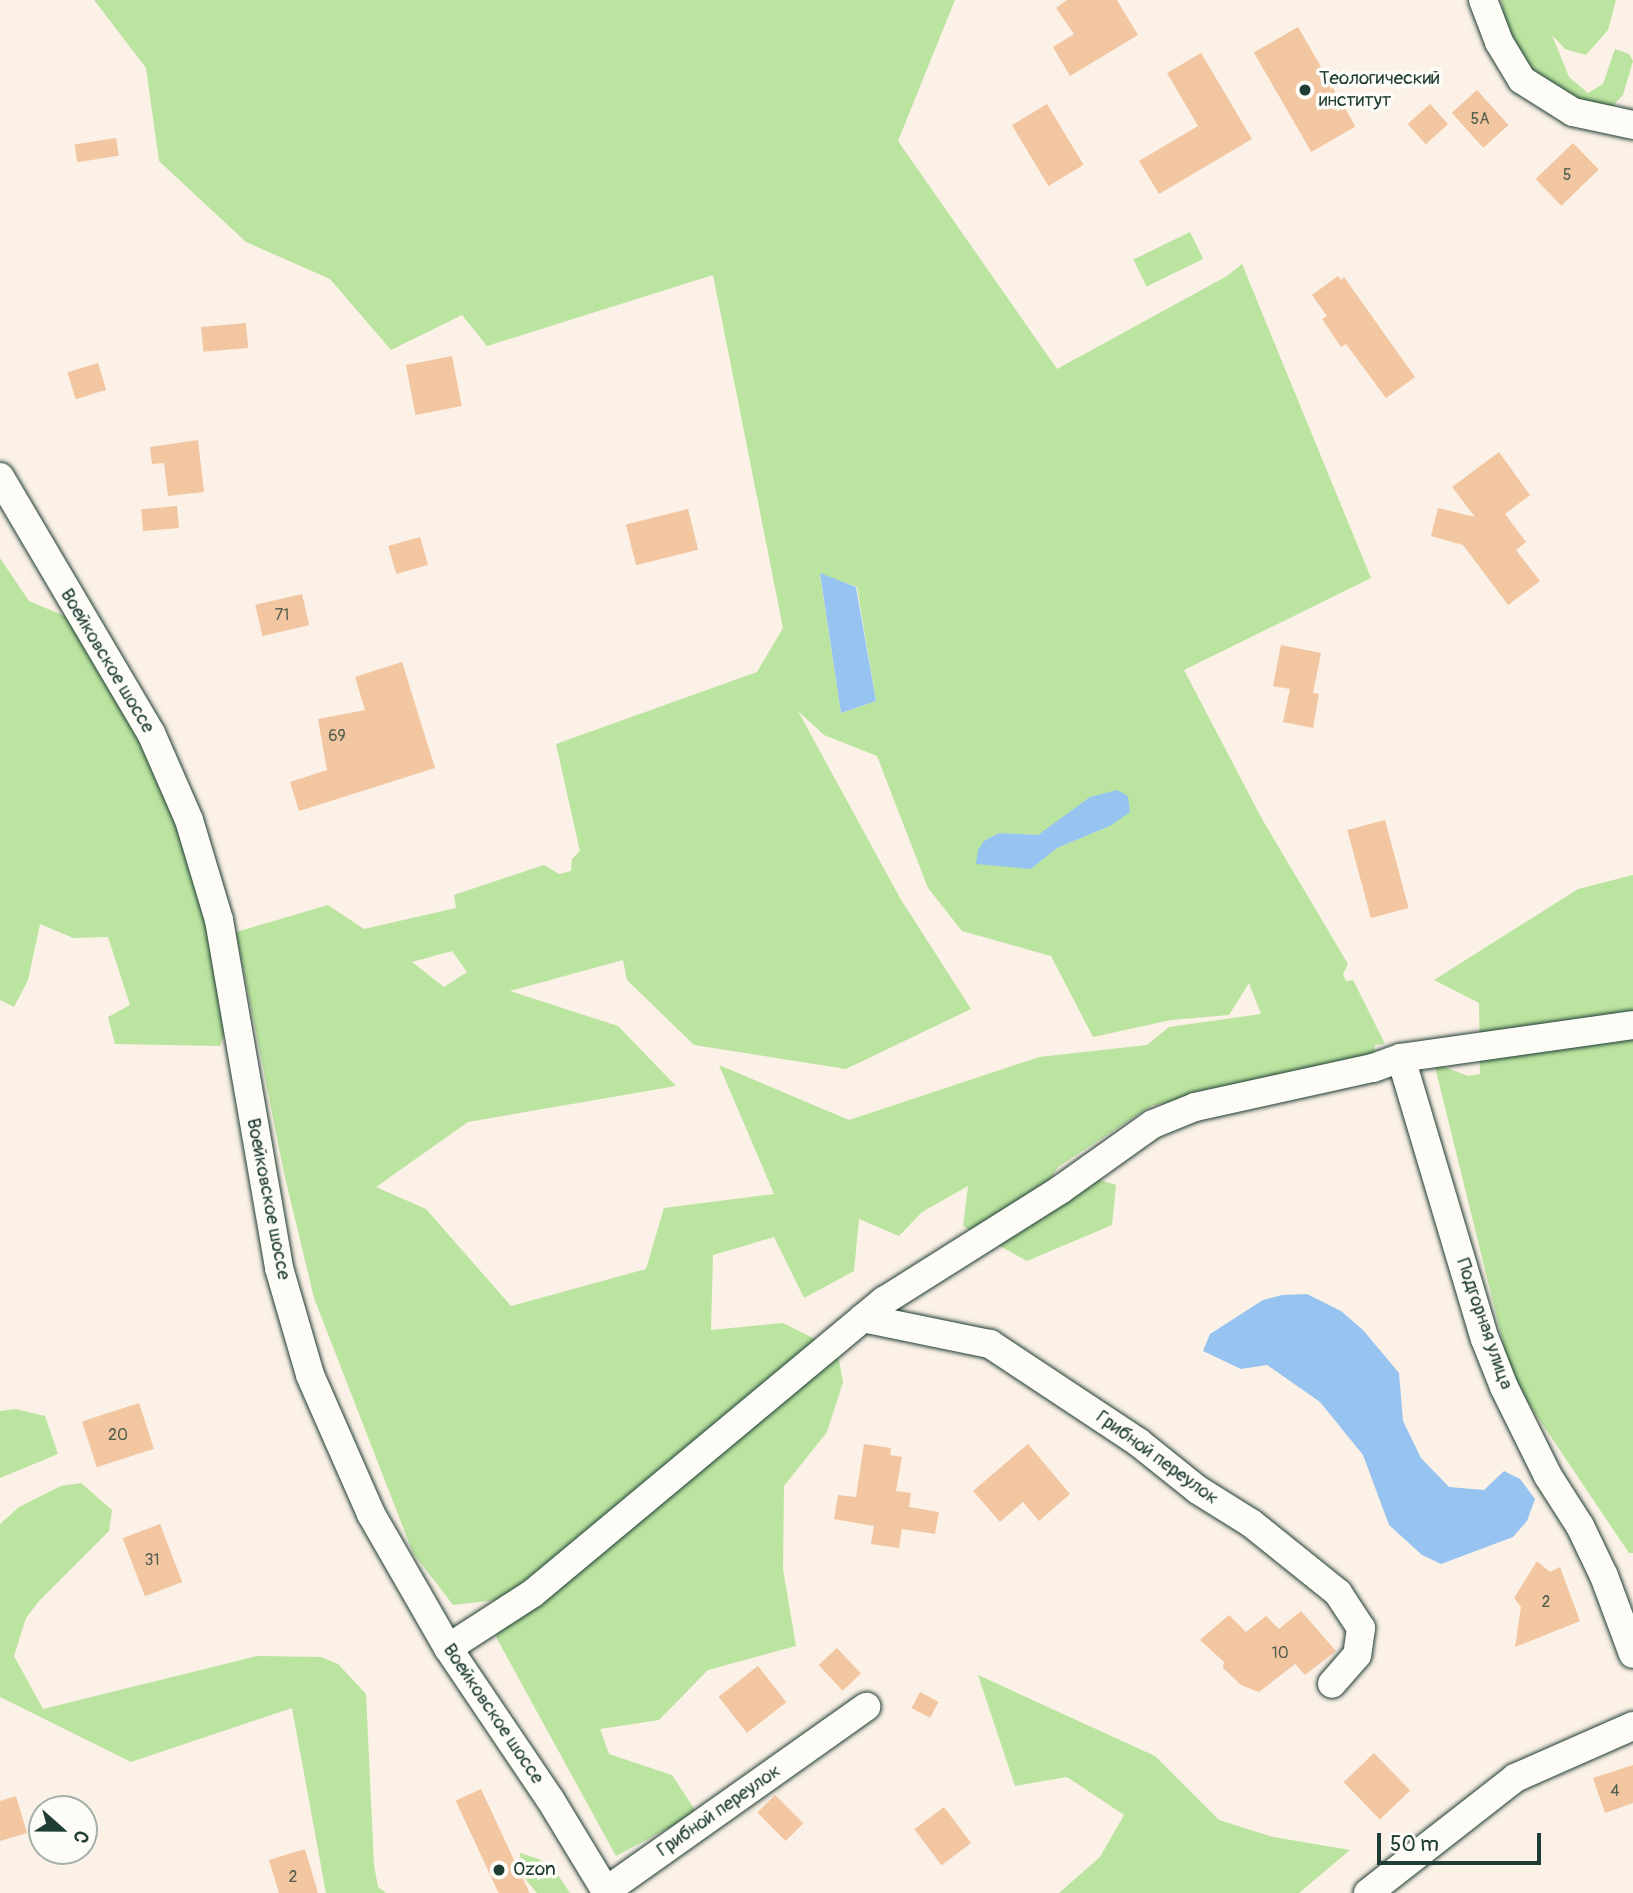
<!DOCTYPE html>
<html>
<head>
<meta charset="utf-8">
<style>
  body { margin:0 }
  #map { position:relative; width:1633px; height:1893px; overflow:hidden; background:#fbf1e6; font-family:Pangolin,sans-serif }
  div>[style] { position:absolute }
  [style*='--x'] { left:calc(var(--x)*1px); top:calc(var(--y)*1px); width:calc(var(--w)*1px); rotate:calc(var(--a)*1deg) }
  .green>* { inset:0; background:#bbe4a0; transform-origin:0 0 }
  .water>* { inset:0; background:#97c3f1 }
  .building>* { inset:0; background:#f2c6a1; transform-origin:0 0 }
  .roads { filter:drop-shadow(0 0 2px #1f3d34) drop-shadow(0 0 2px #1f3d34) }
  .minor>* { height:28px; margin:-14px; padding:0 14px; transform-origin:14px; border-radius:14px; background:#fdfcf7 }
  .dots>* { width:19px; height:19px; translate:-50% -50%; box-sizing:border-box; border:4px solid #fdfcf7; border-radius:50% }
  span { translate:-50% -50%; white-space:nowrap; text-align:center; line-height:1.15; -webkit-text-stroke:7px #fdfcf7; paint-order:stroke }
  .number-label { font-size:16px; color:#545f4f }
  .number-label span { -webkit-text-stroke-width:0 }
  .poi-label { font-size:19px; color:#1f3d34 }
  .left { translate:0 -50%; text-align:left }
  .street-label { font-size:19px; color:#1f3d34 }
  .north { position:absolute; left:28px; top:1795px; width:70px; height:70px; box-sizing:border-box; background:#fdfcf7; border:2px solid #a4b0a9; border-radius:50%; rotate:111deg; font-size:19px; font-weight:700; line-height:28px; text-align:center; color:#1f3d34 }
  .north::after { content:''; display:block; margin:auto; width:24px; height:32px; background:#1f3d34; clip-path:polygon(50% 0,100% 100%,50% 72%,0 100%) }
  .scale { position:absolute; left:1377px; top:1833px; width:164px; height:32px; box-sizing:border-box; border:4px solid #1f3d34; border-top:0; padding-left:9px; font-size:21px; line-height:24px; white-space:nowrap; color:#1f3d34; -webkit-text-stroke:5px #fdfcf7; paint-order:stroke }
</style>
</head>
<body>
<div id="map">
  <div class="green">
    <i style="clip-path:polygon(evenodd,94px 0,955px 0,898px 141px,1057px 369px,1227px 276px,1242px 264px,1371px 578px,1184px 670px,1262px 819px,1348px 964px,1343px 974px,1346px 981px,1353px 980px,1385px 1044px,1375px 1045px,1374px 1054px,1151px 1106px,1058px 1167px,1047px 1184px,1072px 1171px,1116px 1185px,1112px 1225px,1027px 1261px,963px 1226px,968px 1186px,922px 1212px,899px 1236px,859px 1219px,854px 1271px,804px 1298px,774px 1237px,713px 1255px,711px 1330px,783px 1323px,837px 1350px,843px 1382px,827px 1432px,784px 1486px,783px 1569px,796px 1646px,708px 1670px,659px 1720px,600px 1729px,609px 1754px,672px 1775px,697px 1813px,616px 1856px,496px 1637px,505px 1599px,453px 1605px,413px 1553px,314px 1298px,284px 1173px,236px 932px,328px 905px,364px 929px,456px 908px,454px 895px,544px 865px,559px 874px,571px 871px,572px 859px,580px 851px,556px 744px,757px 672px,783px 628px,713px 275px,487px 346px,462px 315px,391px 350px,330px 279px,246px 242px,159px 161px,146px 68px,94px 0,820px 574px,857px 587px,876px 701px,841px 713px,820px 574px,94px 0,798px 711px,824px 735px,877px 756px,928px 888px,962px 931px,1051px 956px,1093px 1037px,1171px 1020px,1229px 1015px,1249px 983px,1261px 1014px,1169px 1027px,1147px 1045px,1039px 1057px,849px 1120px,719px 1065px,774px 1194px,664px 1208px,646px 1269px,511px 1306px,426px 1209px,376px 1187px,468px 1122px,676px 1086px,618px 1026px,510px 991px,623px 960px,627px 980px,694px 1045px,846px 1069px,971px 1009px,900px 898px,798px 711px,94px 0,1052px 826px,1110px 826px,1057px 848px,1031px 869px,984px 841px,999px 833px,1038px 835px,1052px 826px,94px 0,452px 951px,467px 972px,444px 987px,412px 962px,452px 951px)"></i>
    <i style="clip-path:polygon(1501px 0,1616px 0,1608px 30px,1586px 55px,1565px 49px,1552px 35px,1569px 77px,1588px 93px,1603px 84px,1615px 49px,1629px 54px,1633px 61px,1623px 95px,1605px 114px,1538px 78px,1506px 30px)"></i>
    <i style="left:1190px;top:232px;width:30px;height:63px;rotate:64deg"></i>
    <i style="clip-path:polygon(0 558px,29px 601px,67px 617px,132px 722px,198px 877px,226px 1029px,220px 1046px,115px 1044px,108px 1017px,130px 1005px,108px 937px,73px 938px,40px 924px,28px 980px,14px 1007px,0 1000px)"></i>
    <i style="clip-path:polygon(1633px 875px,1633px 1553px,1629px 1553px,1512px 1379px,1434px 1063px,1468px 1076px,1480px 1074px,1479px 1003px,1434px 980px,1578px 889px)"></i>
    <i style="clip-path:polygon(16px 1409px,45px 1416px,58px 1454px,0 1478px,0 1411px)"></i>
    <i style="clip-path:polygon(81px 1483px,112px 1510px,109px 1531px,39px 1601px,26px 1618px,14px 1656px,43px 1709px,257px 1656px,321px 1657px,338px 1664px,366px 1694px,374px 1865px,378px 1887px,386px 1893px,326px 1893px,292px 1708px,131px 1762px,0 1697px,0 1524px,19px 1507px,61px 1486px)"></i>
    <i style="clip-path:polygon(978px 1675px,1155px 1756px,1219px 1820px,1273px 1837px,1350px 1850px,1299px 1893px,1059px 1893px,1100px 1857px,1124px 1815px,1067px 1777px,1015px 1786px)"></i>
    <i style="clip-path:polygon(520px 1853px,539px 1859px,556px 1872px,570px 1893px,537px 1893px,521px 1874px)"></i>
  </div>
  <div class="water">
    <i style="clip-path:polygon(820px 573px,856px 587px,876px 701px,841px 713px)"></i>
    <i style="clip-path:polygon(1117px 790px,1128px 796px,1130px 812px,1110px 826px,1057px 848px,1031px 869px,976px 864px,978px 850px,984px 841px,999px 833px,1038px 835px,1090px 797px)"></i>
    <i style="clip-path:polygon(1307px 1294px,1341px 1311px,1363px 1330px,1399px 1373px,1403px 1421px,1421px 1458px,1449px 1487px,1484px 1490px,1504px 1471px,1520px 1479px,1535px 1499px,1527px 1521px,1513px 1537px,1441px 1564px,1422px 1555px,1389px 1525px,1363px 1455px,1320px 1402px,1267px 1365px,1241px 1369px,1203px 1351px,1210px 1334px,1263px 1300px,1282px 1295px)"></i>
  </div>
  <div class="building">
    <i style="clip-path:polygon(1067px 0,1117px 0,1138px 35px,1070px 76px,1053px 47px,1074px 34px,1056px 8px)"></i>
    <i style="left:1298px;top:27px;width:115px;height:51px;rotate:60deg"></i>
    <i style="clip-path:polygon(1201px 53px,1252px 139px,1159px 194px,1139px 161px,1198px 126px,1167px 73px)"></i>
    <i style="left:1477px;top:90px;width:47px;height:34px;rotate:48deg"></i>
    <i style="left:1047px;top:104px;width:71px;height:41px;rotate:59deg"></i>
    <i style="left:1430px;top:104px;width:27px;height:30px;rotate:48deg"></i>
    <i style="left:116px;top:138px;width:18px;height:42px;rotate:81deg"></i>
    <i style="left:1573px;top:143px;width:37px;height:52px;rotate:46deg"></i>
    <i style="clip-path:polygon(1338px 276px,1341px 280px,1344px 277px,1415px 377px,1386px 398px,1346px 344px,1341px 347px,1322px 319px,1327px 316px,1312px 295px)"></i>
    <i style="left:246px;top:323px;width:25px;height:45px;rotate:85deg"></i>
    <i style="left:452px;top:356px;width:51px;height:47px;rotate:79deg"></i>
    <i style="left:98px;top:363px;width:28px;height:32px;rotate:73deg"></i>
    <i style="clip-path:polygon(198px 440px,204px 492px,168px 496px,164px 463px,152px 464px,150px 447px)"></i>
    <i style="clip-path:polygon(1499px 452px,1530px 495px,1505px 514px,1526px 542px,1516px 550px,1540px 581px,1508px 605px,1463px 545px,1431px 536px,1438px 508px,1475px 517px,1452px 487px)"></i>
    <i style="left:177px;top:506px;width:22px;height:36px;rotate:85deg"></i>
    <i style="left:688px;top:509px;width:42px;height:64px;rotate:76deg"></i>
    <i style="left:420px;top:537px;width:29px;height:33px;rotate:74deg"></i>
    <i style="left:302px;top:594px;width:32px;height:48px;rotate:77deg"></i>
    <i style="clip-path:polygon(1281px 645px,1321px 653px,1313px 693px,1319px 694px,1313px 728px,1283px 722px,1290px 689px,1273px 686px)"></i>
    <i style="clip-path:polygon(402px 662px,435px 768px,299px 811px,290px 782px,327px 770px,318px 719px,365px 710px,355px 677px)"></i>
    <i style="left:1385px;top:820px;width:91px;height:39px;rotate:75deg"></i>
    <i style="left:139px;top:1403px;width:48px;height:60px;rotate:72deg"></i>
    <i style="clip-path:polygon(864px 1444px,891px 1448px,890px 1455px,902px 1457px,896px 1491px,911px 1493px,909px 1507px,939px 1512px,935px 1534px,902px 1529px,899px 1548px,871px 1544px,874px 1526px,834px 1519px,838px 1495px,856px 1497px)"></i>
    <i style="clip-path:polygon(1028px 1444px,1070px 1494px,1039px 1521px,1023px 1502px,1000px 1522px,973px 1491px)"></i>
    <i style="left:160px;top:1524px;width:62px;height:40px;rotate:69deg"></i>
    <i style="clip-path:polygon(1537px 1561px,1550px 1572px,1560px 1567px,1580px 1621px,1515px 1647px,1521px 1607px,1514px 1598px)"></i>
    <i style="clip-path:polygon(1301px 1611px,1336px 1651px,1305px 1675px,1295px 1664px,1259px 1692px,1241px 1685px,1223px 1668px,1224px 1662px,1200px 1640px,1229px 1615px,1246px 1632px,1266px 1616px,1279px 1629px)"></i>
    <i style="left:837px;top:1648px;width:35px;height:25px;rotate:47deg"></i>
    <i style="left:758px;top:1666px;width:46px;height:50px;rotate:52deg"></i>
    <i style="left:920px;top:1692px;width:21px;height:18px;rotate:28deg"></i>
    <i style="left:1374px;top:1753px;width:52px;height:42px;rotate:46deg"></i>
    <i style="clip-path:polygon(1633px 1765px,1633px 1803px,1605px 1813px,1593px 1778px)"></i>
    <i style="left:481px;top:1789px;width:115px;height:28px;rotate:65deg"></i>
    <i style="left:775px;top:1795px;width:40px;height:25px;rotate:45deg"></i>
    <i style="clip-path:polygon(16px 1796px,27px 1833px,0 1841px,0 1801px)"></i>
    <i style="left:944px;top:1807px;width:45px;height:37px;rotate:53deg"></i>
    <i style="clip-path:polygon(305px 1849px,318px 1893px,279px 1893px,269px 1860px)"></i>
  </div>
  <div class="roads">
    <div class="minor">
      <i style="--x:1483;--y:0;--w:45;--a:69.1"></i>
      <i style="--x:1499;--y:42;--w:44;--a:58.8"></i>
      <i style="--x:1522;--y:80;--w:60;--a:32.1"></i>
      <i style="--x:1573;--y:112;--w:61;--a:12.2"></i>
      <i style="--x:0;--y:477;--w:297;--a:59.5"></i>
      <i style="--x:151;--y:733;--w:95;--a:66.4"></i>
      <i style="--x:189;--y:820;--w:104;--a:73.3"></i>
      <i style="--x:219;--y:920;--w:353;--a:80.2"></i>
      <i style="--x:279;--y:1268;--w:111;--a:73.8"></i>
      <i style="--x:310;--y:1375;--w:152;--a:66.3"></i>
      <i style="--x:371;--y:1514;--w:155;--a:60.1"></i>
      <i style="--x:448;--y:1648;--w:182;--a:56"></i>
      <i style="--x:550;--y:1799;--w:110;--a:58.8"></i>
      <i style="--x:1401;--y:1058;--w:293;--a:73.4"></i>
      <i style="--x:1485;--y:1339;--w:52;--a:68.4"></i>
      <i style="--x:1504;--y:1387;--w:99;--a:63.7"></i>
      <i style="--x:1548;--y:1476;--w:59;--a:57.4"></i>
      <i style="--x:1580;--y:1526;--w:55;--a:64.4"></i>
      <i style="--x:1604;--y:1576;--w:83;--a:69.6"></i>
      <i style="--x:863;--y:1318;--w:130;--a:11.6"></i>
      <i style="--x:990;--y:1344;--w:178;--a:33.5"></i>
      <i style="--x:1138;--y:1442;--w:77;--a:38.7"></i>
      <i style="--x:1198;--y:1490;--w:62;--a:31.9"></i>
      <i style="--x:1251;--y:1523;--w:112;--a:38.8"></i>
      <i style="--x:1338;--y:1593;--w:42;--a:56.7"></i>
      <i style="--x:1361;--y:1628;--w:27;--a:98"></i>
      <i style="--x:1357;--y:1655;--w:38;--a:131"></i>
      <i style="--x:448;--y:1648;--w:101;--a:-32.9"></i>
      <i style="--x:533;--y:1593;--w:457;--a:-39.8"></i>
      <i style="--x:884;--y:1301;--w:208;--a:-32.2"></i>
      <i style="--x:1060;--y:1190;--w:114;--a:-35.4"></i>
      <i style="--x:1153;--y:1124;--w:45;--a:-22"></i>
      <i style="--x:1195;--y:1107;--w:182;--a:-12.4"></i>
      <i style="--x:1373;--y:1068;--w:30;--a:-20"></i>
      <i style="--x:1401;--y:1058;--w:234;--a:-8.1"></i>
      <i style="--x:606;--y:1891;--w:319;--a:-35.3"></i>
      <i style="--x:1368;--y:1893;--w:187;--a:-38"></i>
      <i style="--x:1515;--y:1778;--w:129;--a:-23.8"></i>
    </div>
  </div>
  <div class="dots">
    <i style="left:1305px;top:90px;background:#1f3d34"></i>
    <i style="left:499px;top:1870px;background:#1f3d34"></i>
  </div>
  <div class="number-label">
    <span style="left:1480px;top:119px">5А</span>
    <span style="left:1567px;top:175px">5</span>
    <span style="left:282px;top:615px">71</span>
    <span style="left:337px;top:736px">69</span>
    <span style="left:118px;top:1435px">20</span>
    <span style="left:152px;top:1560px">31</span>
    <span style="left:1546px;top:1602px">2</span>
    <span style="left:1280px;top:1653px">10</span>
    <span style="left:1615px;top:1791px">4</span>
    <span style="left:293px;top:1877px">2</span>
  </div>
  <div class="poi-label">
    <span class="left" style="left:1319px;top:90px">Теологический<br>институт</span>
    <span class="left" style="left:513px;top:1870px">Ozon</span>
  </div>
  <div class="street-label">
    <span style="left:107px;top:661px;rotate:59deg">Воейковское шоссе</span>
    <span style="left:268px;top:1199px;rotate:79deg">Воейковское шоссе</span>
    <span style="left:1484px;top:1324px;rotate:71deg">Подгорная улица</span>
    <span style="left:1157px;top:1458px;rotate:36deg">Грибной переулок</span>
    <span style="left:493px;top:1714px;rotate:56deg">Воейковское шоссе</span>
    <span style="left:719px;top:1811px;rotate:-35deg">Грибной переулок</span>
  </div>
  <div class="north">С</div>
  <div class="scale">50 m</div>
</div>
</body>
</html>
